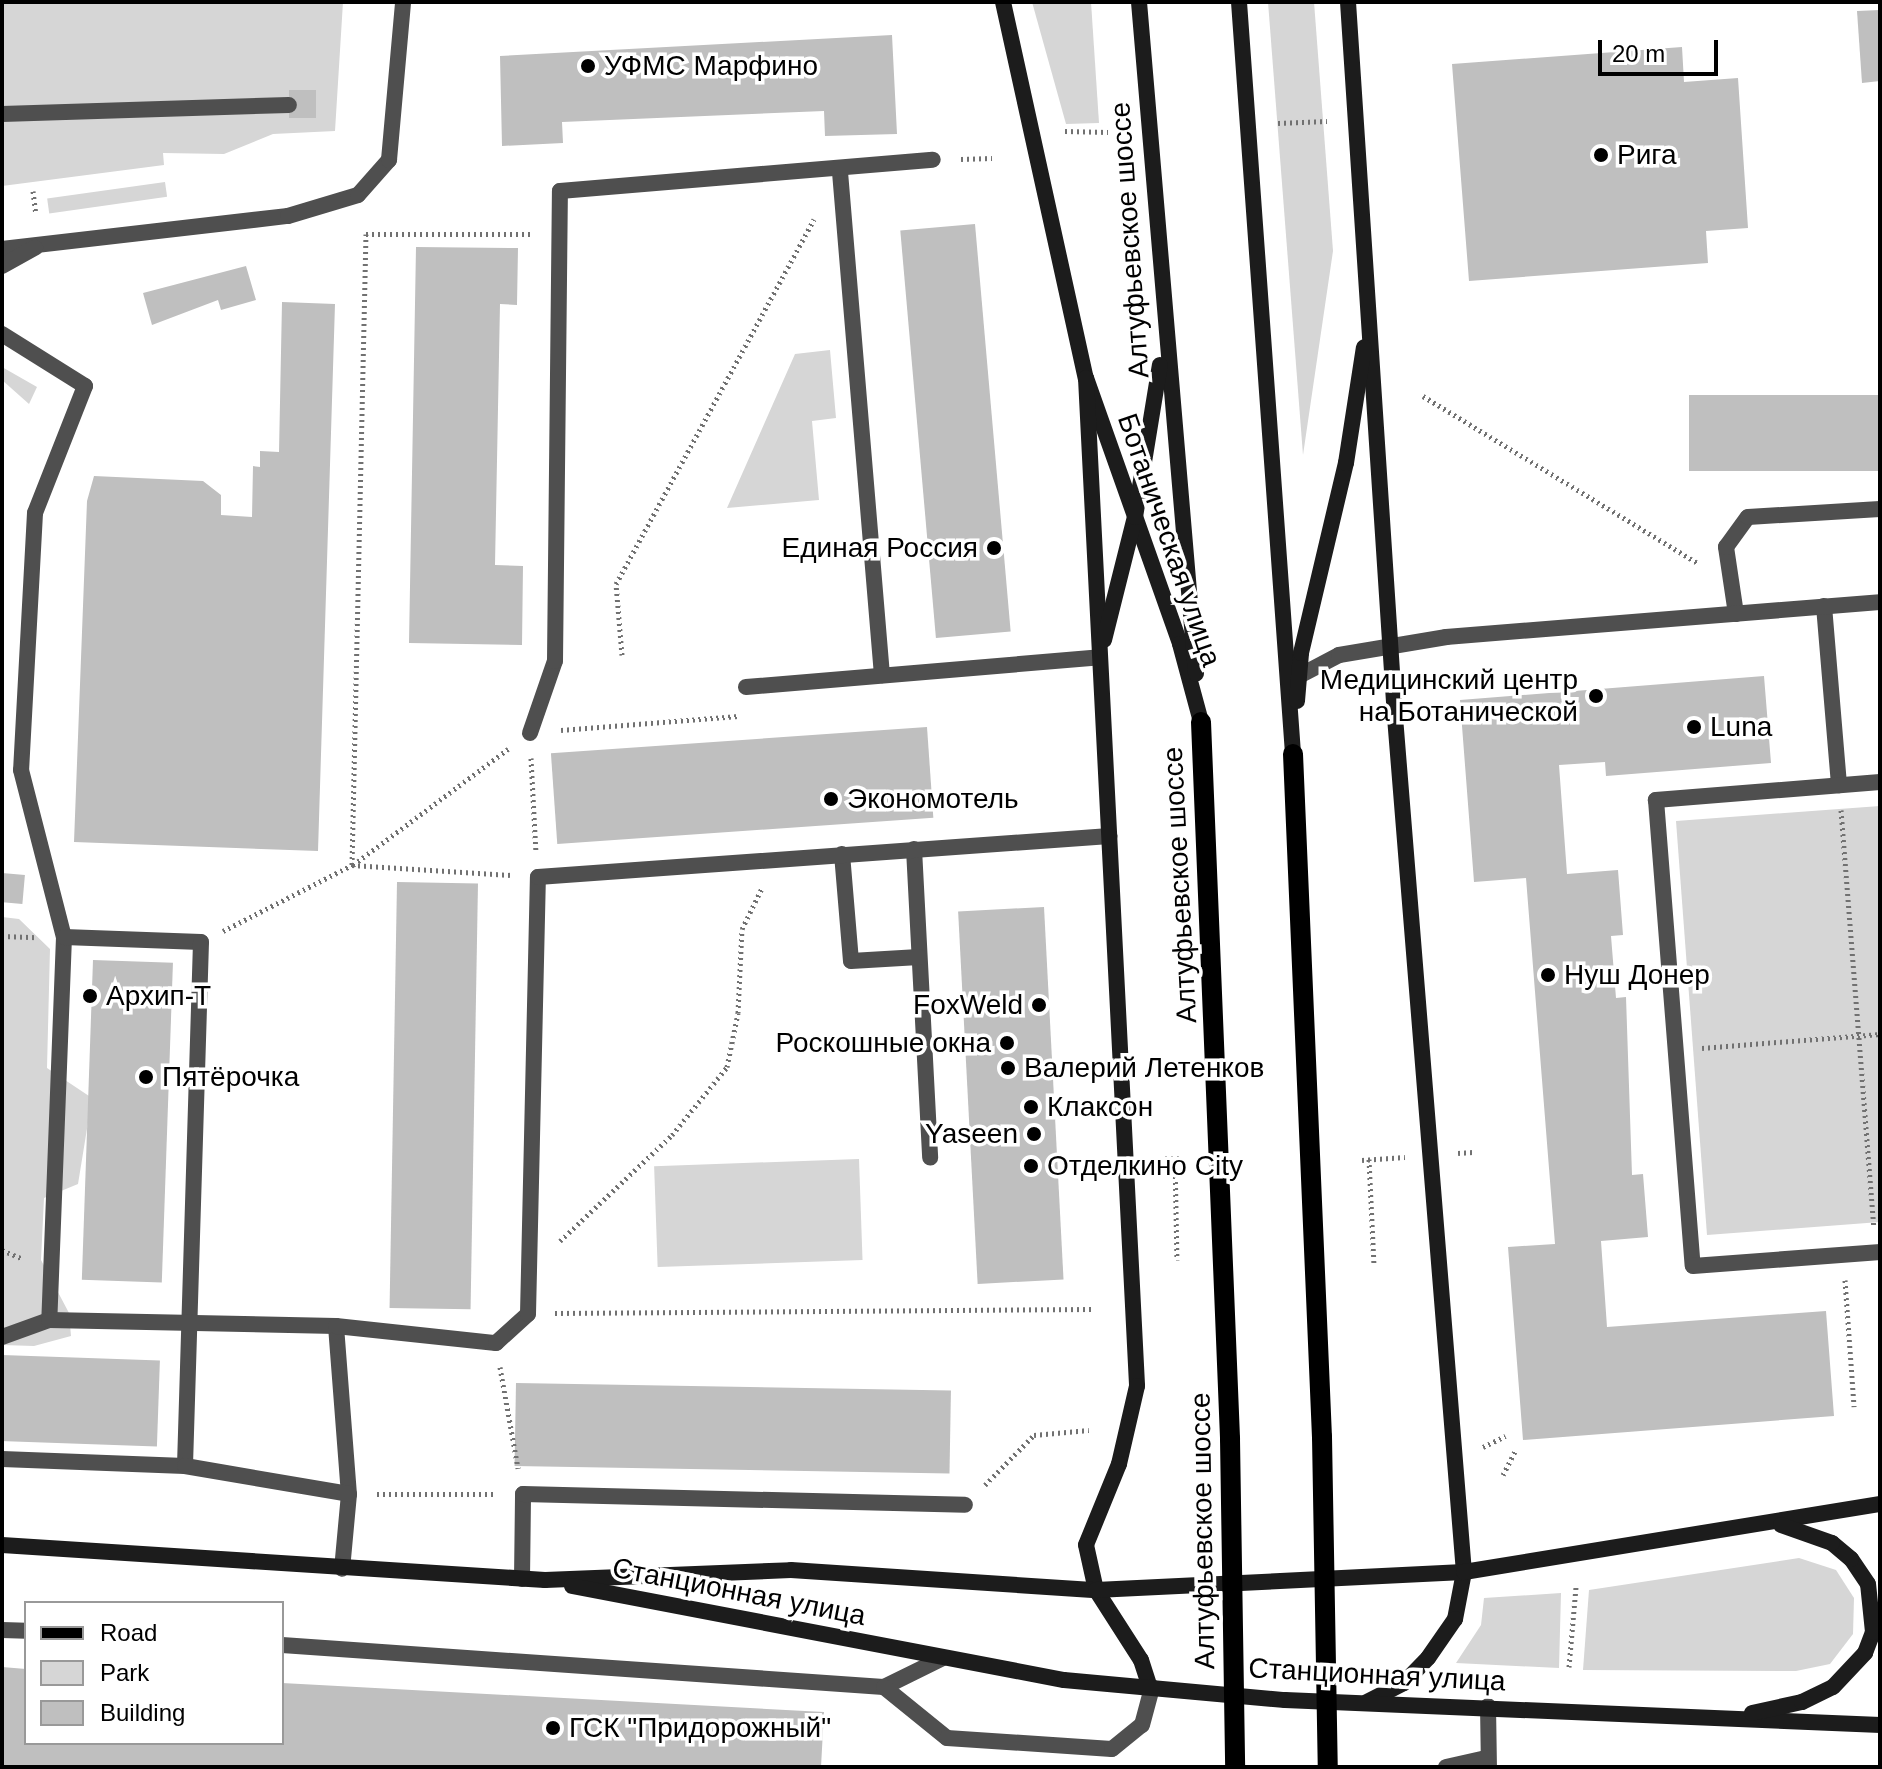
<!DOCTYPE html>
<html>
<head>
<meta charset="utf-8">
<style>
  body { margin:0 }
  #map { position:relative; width:1882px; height:1769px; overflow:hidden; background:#fff; font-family:Arial,sans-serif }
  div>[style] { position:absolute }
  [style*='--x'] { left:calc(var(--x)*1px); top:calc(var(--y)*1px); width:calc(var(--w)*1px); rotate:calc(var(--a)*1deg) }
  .green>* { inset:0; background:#d6d6d6; transform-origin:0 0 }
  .building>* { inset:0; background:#bfbfbf; transform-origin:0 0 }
  .path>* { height:5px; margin-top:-2.5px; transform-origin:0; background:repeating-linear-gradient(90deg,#717171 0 2px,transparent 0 6px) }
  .service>* { height:16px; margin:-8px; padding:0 8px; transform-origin:8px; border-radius:8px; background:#4f4f4f }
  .minor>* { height:16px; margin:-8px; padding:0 8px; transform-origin:8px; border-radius:8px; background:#4f4f4f }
  .tertiary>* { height:16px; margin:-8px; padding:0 8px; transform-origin:8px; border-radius:8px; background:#4f4f4f }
  .secondary>* { height:16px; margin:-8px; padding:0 8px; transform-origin:8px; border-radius:8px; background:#1c1c1c }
  .primary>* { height:20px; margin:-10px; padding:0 10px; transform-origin:10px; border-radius:10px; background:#000 }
  .dots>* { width:22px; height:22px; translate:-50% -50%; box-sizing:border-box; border:4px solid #fff; border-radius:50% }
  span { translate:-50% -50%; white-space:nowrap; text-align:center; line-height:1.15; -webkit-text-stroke:7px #fff; paint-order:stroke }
  .poi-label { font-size:28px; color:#000 }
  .left { translate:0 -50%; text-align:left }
  .right { translate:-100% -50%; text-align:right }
  .street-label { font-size:28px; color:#000 }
  .frame { position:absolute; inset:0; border:4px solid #000; pointer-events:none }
  .legend { position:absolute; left:24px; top:1601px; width:260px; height:144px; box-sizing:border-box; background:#fff; border:2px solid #999; margin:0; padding:10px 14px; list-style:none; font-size:24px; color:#000 }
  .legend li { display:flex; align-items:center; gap:16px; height:40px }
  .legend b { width:40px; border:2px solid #999 }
  .scale { position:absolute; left:1598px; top:40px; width:120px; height:36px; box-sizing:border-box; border:4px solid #000; border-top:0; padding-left:10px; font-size:24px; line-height:28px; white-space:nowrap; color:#000; -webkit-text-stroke:6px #fff; paint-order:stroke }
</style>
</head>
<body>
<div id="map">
  <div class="green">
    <i style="clip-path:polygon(2px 2px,343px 2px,335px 131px,273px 134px,224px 154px,163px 153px,164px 165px,2px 186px)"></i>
    <i style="clip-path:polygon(1032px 2px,1091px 2px,1099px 123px,1066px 124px)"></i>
    <i style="clip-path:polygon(1268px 2px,1314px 2px,1333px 251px,1303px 455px)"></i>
    <i style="left:165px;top:182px;width:15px;height:119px;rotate:82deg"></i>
    <i style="clip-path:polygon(830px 350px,836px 418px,812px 421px,819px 500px,727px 508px,795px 354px)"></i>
    <i style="clip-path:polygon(2px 367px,37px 387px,29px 404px,2px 380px)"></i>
    <i style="clip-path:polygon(1880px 806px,1880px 1222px,1707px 1235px,1676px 821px)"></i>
    <i style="clip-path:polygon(2px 917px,19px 919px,50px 949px,47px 1068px,92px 1098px,78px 1184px,44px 1198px,41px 1260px,69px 1313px,71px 1336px,34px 1346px,2px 1345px)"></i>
    <i style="left:859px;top:1159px;width:101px;height:205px;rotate:88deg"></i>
    <i style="clip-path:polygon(1799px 1558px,1836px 1570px,1854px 1598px,1853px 1634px,1830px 1664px,1796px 1671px,1583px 1670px,1589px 1590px)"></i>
    <i style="clip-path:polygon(1561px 1593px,1559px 1668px,1456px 1663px,1481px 1625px,1484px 1598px)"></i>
  </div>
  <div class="building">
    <i style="clip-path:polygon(1880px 10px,1880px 81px,1862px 83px,1857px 11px)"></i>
    <i style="clip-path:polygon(892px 35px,897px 134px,825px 136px,824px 111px,562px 122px,563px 143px,502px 146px,500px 56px)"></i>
    <i style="clip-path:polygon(1682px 47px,1684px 82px,1738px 78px,1748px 228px,1706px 231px,1708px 263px,1469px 281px,1452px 64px)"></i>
    <i style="left:316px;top:90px;width:28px;height:27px;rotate:90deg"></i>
    <i style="left:975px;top:224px;width:409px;height:75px;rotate:85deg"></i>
    <i style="clip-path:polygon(416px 247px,518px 248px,517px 305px,500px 304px,495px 565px,523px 566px,522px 645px,409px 643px)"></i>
    <i style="clip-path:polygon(246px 266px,256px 300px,221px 310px,218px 300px,152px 325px,143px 293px)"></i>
    <i style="clip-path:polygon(282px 302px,335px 304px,318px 851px,74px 842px,87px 501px,94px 476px,203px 481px,221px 495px,221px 515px,252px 517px,253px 466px,260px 467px,260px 451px,279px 452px)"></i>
    <i style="left:1880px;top:395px;width:76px;height:191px;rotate:90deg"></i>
    <i style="clip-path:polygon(1764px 676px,1771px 763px,1606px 776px,1605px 762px,1559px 765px,1567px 874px,1618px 870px,1623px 935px,1611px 936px,1616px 998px,1626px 997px,1632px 1175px,1643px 1174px,1648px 1237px,1601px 1241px,1607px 1327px,1826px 1311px,1834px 1416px,1523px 1440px,1508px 1247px,1555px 1244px,1526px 878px,1474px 882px,1460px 700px)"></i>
    <i style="left:927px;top:727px;width:91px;height:377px;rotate:86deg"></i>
    <i style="left:2px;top:873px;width:23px;height:29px;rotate:5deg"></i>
    <i style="left:397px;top:882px;width:81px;height:426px;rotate:1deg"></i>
    <i style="left:1044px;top:907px;width:373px;height:86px;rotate:87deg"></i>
    <i style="left:93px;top:960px;width:80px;height:320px;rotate:2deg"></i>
    <i style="left:2px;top:1355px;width:158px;height:86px;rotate:2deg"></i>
    <i style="left:516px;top:1383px;width:435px;height:83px;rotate:1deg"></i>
    <i style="clip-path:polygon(2px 1667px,26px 1669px,26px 1743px,282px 1743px,282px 1683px,824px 1712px,821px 1767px,2px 1767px)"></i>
  </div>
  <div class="path">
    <i style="--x:1278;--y:123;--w:49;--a:-2.3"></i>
    <i style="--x:1065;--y:131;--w:43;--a:1.3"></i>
    <i style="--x:961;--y:159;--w:31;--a:-2"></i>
    <i style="--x:33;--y:191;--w:23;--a:83"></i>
    <i style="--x:1423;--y:396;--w:323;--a:31.3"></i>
    <i style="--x:622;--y:655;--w:71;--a:-94.8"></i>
    <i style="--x:616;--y:584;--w:415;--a:-61.5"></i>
    <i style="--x:561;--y:730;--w:178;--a:-4.5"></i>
    <i style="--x:531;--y:758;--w:94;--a:87"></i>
    <i style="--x:1841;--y:810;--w:418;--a:85.5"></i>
    <i style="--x:352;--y:865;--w:631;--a:-88.73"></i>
    <i style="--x:366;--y:234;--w:167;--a:0"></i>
    <i style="--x:353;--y:865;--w:194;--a:-36.8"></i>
    <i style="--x:223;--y:931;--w:145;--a:-27.1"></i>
    <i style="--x:352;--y:865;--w:161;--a:3.6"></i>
    <i style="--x:2;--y:936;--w:35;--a:2"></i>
    <i style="--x:1702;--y:1048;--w:179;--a:-4.5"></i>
    <i style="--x:1458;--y:1153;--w:15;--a:-4"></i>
    <i style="--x:1165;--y:1158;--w:18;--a:0"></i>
    <i style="--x:1175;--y:1158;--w:102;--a:88.9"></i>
    <i style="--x:1369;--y:1159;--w:106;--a:87.3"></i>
    <i style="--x:1362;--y:1160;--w:43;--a:-4"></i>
    <i style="--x:1087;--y:1162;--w:11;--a:0"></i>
    <i style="--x:560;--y:1241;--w:154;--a:-43.4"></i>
    <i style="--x:672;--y:1135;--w:87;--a:-51"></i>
    <i style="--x:727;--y:1067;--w:55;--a:-78.5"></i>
    <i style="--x:738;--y:1013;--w:84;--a:-87.3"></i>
    <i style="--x:742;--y:929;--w:46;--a:-64"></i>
    <i style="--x:2;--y:1250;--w:23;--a:23"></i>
    <i style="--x:1845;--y:1280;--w:127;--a:85.9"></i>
    <i style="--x:555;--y:1313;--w:539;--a:-0.43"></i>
    <i style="--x:500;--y:1367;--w:103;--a:79.9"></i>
    <i style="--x:1483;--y:1447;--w:25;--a:-26"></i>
    <i style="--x:1503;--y:1475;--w:27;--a:-63"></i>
    <i style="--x:985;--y:1485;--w:70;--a:-45.6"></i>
    <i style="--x:1034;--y:1435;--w:55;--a:-5.2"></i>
    <i style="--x:377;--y:1494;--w:118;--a:0"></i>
    <i style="--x:1569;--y:1667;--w:80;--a:-85"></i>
  </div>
  <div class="service">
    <i style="--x:2;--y:114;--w:287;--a:-1.8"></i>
    <i style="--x:840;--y:172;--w:505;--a:85.23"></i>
    <i style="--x:2;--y:334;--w:98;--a:32.1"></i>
    <i style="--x:85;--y:386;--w:136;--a:111.5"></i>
    <i style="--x:35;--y:513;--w:257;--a:93.1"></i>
    <i style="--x:21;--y:770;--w:172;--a:75.6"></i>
    <i style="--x:64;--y:937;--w:383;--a:92.2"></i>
    <i style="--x:1824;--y:606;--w:180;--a:85.2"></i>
    <i style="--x:1736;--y:614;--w:68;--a:-98.5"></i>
    <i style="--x:1726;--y:547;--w:37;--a:-54"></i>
    <i style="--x:1748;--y:517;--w:132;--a:-3.5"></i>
    <i style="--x:746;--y:687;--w:355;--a:-4.8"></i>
    <i style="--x:530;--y:733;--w:76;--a:-70.9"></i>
    <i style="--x:555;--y:661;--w:470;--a:-89.4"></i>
    <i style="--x:560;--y:191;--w:374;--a:-4.8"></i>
    <i style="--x:1880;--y:782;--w:225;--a:175.4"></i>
    <i style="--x:1656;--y:800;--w:467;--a:85.5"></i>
    <i style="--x:1693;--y:1266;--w:188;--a:-4.3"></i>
    <i style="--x:914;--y:849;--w:309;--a:87"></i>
    <i style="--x:842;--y:854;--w:107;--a:85.2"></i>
    <i style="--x:851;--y:961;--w:68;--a:-3.4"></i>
    <i style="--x:64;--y:937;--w:137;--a:2.1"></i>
    <i style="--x:201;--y:942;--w:524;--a:91.75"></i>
    <i style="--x:336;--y:1326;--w:169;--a:85.6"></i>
    <i style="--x:349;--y:1494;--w:75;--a:95.3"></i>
    <i style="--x:2;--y:1337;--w:50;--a:-19.9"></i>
    <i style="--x:49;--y:1320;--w:287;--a:1.2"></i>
    <i style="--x:336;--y:1326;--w:161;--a:6.1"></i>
    <i style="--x:496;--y:1343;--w:43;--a:-42.2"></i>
    <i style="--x:528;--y:1314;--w:437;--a:-88.7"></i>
    <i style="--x:538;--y:877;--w:573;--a:-4.1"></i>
    <i style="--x:2;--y:1459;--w:183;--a:2.2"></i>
    <i style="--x:185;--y:1466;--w:166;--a:9.7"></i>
    <i style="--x:522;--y:1579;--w:85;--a:-89.3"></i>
    <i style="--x:523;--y:1494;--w:442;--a:1.4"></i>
    <i style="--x:2;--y:1630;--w:24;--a:2"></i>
    <i style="--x:282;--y:1645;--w:603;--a:3.99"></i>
    <i style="--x:884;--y:1687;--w:66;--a:-26.2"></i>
    <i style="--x:884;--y:1687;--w:81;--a:39"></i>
    <i style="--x:947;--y:1738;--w:165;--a:3.8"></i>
    <i style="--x:1112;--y:1749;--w:38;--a:-39"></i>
    <i style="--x:1142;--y:1725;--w:39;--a:-75"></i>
    <i style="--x:1488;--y:1706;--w:61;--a:89.1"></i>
    <i style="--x:1446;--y:1767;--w:41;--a:-12.7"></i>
  </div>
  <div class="minor">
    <i style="--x:1299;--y:676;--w:45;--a:-27.7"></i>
    <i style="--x:1339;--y:655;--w:109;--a:-9.5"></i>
    <i style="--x:1446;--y:637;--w:435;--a:-4.6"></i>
  </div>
  <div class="tertiary">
    <i style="--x:2;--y:249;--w:288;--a:-6.6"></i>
    <i style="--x:288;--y:216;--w:73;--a:-16.7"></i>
    <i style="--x:358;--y:195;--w:47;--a:-48.5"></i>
    <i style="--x:389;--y:160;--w:159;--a:-84.9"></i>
    <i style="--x:2;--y:266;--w:38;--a:-29"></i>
  </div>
  <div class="secondary">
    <i style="--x:1003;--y:2;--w:385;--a:77.6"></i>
    <i style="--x:1086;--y:378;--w:282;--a:70.5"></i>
    <i style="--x:1180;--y:644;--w:81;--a:74.9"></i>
    <i style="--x:1139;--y:2;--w:674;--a:85.15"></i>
    <i style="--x:1239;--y:2;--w:754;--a:85.89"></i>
    <i style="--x:1348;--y:2;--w:717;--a:86.24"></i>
    <i style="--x:1395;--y:717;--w:858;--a:85.39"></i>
    <i style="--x:1464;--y:1572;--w:48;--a:100.8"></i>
    <i style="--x:1455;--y:1619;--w:47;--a:124.7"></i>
    <i style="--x:1428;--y:1658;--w:35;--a:134"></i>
    <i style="--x:1404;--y:1683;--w:42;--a:152.8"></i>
    <i style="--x:1086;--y:378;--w:1009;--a:87.1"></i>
    <i style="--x:1137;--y:1386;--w:80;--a:103"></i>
    <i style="--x:1119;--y:1464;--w:87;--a:112.2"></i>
    <i style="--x:1086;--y:1545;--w:46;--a:77.5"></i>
    <i style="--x:1096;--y:1590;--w:83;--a:57.3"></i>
    <i style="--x:1141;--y:1660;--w:28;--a:72"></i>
    <i style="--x:1104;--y:640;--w:127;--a:-75.9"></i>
    <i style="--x:1135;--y:517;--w:154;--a:-80.7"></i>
    <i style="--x:1297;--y:701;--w:48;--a:-85.2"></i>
    <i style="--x:1301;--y:653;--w:195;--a:-76.7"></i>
    <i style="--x:1346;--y:463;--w:117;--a:-81.2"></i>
    <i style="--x:2;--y:1545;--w:544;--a:3.69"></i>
    <i style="--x:545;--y:1580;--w:246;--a:-2.3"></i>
    <i style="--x:791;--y:1570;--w:306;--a:3.8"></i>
    <i style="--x:1096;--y:1590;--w:368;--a:-2.8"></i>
    <i style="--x:1464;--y:1572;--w:422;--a:-9.3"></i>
    <i style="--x:572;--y:1586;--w:501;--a:10.82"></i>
    <i style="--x:1064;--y:1680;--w:222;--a:5.2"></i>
    <i style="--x:1285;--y:1700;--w:596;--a:2.41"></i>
    <i style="--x:1752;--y:1713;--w:51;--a:-12.4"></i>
    <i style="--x:1802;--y:1702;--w:34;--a:-26"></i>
    <i style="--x:1833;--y:1687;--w:47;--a:-46.7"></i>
    <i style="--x:1865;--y:1653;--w:22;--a:-69"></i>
    <i style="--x:1873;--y:1632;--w:48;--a:-95.9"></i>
    <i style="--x:1868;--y:1584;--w:30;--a:-124"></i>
    <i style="--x:1851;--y:1559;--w:25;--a:-140"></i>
    <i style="--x:1832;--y:1543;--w:54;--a:-160.6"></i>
  </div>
  <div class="primary">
    <i style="--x:1201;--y:722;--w:718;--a:87.68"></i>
    <i style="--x:1230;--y:1439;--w:328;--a:89.1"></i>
    <i style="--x:1293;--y:754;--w:684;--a:87.57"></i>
    <i style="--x:1322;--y:1437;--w:330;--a:89"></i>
  </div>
  <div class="dots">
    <i style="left:588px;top:66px;background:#000"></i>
    <i style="left:1601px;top:155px;background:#000"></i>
    <i style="left:994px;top:548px;background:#000"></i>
    <i style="left:1596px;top:696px;background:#000"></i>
    <i style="left:1694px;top:727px;background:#000"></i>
    <i style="left:831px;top:799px;background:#000"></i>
    <i style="left:1548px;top:975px;background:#000"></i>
    <i style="left:90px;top:996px;background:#000"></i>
    <i style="left:1039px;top:1005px;background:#000"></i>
    <i style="left:1007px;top:1043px;background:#000"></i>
    <i style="left:1008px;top:1068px;background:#000"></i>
    <i style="left:146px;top:1077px;background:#000"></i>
    <i style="left:1031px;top:1107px;background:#000"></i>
    <i style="left:1034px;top:1134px;background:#000"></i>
    <i style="left:1031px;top:1166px;background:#000"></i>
    <i style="left:553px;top:1728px;background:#000"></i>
  </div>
  <div class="poi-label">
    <span class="left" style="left:604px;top:66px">УФМС Марфино</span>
    <span class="left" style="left:1617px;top:155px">Рига</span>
    <span class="right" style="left:978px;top:548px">Единая Россия</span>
    <span class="right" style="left:1578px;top:696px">Медицинский центр<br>на Ботанической</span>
    <span class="left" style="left:1710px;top:727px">Luna</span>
    <span class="left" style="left:847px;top:799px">Экономотель</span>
    <span class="left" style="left:1564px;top:975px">Нуш Донер</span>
    <span class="left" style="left:106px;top:996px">Архип-Т</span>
    <span class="right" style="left:1023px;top:1005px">FoxWeld</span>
    <span class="right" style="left:991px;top:1043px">Роскошные окна</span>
    <span class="left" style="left:1024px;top:1068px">Валерий Летенков</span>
    <span class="left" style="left:162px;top:1077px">Пятёрочка</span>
    <span class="left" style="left:1047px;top:1107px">Клаксон</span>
    <span class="right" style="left:1018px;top:1134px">Yaseen</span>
    <span class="left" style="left:1047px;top:1166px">Отделкино City</span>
    <span class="left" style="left:569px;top:1728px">ГСК "Придорожный"</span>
  </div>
  <div class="street-label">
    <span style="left:1130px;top:240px;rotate:-94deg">Алтуфьевское шоссе</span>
    <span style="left:1169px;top:540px;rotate:71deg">Ботаническая улица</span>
    <span style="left:1180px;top:885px;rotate:-93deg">Алтуфьевское шоссе</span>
    <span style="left:1203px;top:1531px;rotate:-91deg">Алтуфьевское шоссе</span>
    <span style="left:739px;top:1592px;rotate:11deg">Станционная улица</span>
    <span style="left:1377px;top:1675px;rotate:3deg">Станционная улица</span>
  </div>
  <div class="frame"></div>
  <ul class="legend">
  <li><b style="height:10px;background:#000"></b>Road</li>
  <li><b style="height:22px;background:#d6d6d6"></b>Park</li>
  <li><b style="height:22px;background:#bfbfbf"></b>Building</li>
  </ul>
  <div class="scale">20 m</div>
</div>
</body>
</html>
